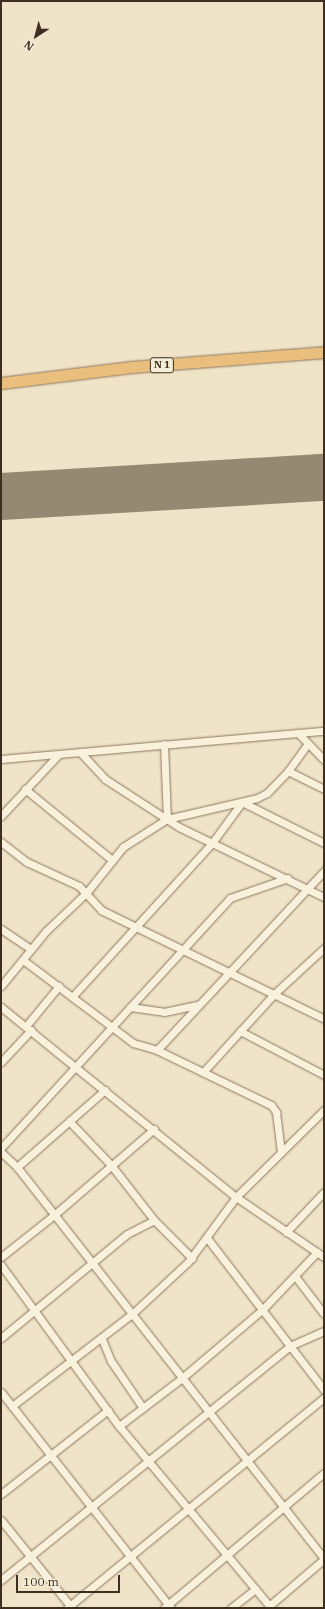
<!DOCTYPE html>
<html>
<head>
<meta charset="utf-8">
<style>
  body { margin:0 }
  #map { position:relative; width:325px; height:1609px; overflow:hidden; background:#f0e4c8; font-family:"IBM Plex Serif",serif }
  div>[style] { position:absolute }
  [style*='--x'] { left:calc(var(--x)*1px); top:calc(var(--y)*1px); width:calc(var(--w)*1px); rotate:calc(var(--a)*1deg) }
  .runway>* { height:47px; margin:-23.5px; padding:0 23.5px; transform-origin:23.5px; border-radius:23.5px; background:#968974 }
  .roads { filter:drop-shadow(0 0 1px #8d765c) drop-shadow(0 0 1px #8d765c) }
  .minor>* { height:7px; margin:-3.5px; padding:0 3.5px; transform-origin:3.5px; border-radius:3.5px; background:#faf1dc }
  .trunk>* { height:11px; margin:-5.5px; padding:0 5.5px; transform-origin:5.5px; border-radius:5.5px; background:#eabe7c }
  span { translate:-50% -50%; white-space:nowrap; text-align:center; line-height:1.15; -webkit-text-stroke:3.5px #f7eed8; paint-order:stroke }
  .shield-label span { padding:1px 3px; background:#f7eed8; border:1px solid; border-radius:3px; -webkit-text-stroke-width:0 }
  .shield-label { font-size:10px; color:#3d2e20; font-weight:700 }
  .frame { position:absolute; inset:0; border:2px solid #3d2e20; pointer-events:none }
  .north { position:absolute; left:16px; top:16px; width:40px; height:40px; -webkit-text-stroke:3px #f7eed8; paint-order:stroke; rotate:216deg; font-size:11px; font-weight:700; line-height:16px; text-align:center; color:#3d2e20 }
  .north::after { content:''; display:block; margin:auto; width:14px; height:18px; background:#3d2e20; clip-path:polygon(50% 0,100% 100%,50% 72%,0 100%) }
  .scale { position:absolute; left:16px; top:1575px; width:104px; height:18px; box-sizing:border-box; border:2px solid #3d2e20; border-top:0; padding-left:5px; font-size:12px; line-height:14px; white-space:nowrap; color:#3d2e20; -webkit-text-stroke:3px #f7eed8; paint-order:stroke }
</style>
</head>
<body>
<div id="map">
  <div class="runway">
    <i style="--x:1;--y:496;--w:324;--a:-3.4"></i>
  </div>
  <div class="roads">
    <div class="minor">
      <i style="--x:298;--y:733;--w:37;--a:46"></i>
      <i style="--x:80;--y:752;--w:37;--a:47"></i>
      <i style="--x:105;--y:779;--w:88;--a:33"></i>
      <i style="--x:179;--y:827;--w:161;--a:25.8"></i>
      <i style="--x:1;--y:759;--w:324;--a:-5"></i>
      <i style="--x:288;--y:771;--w:34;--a:-54"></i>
      <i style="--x:25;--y:789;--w:112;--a:39.2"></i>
      <i style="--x:242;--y:802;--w:92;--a:26.6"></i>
      <i style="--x:1;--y:816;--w:85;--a:-46.9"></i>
      <i style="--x:167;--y:819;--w:92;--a:-13.1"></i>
      <i style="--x:257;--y:798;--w:11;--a:-27"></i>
      <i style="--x:267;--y:793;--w:30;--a:-46"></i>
      <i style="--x:288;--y:771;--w:40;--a:26.6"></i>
      <i style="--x:1;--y:842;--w:33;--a:38"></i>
      <i style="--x:27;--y:862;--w:57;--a:24.8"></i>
      <i style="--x:79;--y:886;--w:33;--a:47"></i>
      <i style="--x:101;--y:910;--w:248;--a:26"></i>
      <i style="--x:1;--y:929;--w:36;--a:34"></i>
      <i style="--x:23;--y:960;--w:138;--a:37"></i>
      <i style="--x:133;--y:1043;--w:25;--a:16"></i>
      <i style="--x:157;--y:1050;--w:127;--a:25.8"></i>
      <i style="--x:271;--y:1105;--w:9;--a:54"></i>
      <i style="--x:276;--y:1112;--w:40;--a:82.9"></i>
      <i style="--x:1;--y:986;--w:71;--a:-50.7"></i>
      <i style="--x:46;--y:931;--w:57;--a:-43.6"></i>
      <i style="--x:87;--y:892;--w:58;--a:-51.3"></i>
      <i style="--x:123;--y:847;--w:52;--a:-32.5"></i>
      <i style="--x:167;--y:819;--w:75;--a:-92.3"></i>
      <i style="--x:72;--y:997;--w:208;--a:-47.7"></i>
      <i style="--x:212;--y:843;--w:51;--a:-53.8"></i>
      <i style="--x:1;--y:1007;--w:302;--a:39"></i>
      <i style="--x:236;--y:1197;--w:107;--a:34.3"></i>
      <i style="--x:130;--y:1007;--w:34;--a:8"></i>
      <i style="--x:164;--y:1012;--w:35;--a:-12"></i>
      <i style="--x:26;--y:1026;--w:52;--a:-50.5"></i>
      <i style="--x:240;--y:1031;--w:95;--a:27.6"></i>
      <i style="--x:157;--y:1050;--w:245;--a:-47"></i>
      <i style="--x:1;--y:1062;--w:44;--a:-46.8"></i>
      <i style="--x:204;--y:1071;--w:104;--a:-47.7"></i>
      <i style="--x:274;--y:994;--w:68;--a:-42.6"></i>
      <i style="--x:69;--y:1121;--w:61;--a:46.3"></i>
      <i style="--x:111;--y:1165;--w:70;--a:52"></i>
      <i style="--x:154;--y:1220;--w:54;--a:45"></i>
      <i style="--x:1;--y:1148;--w:339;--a:-47.5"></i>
      <i style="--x:230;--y:898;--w:61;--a:-19"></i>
      <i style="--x:1;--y:1152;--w:22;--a:43"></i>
      <i style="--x:17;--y:1167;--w:497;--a:51.9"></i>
      <i style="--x:17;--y:1167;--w:117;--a:-41.2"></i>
      <i style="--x:286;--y:1232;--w:55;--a:-46.5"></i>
      <i style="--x:207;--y:1238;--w:192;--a:52.4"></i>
      <i style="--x:1;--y:1257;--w:68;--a:-38.4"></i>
      <i style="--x:54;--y:1215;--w:132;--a:-40.7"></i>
      <i style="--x:1;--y:1265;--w:200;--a:53.8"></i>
      <i style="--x:119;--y:1426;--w:237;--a:50.1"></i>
      <i style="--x:295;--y:1276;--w:48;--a:52.7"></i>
      <i style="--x:1;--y:1338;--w:163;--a:-39.5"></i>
      <i style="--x:127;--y:1234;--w:30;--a:-27"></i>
      <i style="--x:102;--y:1339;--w:24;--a:68"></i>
      <i style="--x:111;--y:1361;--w:57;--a:55.8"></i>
      <i style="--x:1;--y:1392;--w:275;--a:51.8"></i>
      <i style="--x:12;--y:1406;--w:151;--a:-37.5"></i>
      <i style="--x:132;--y:1314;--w:76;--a:-42.9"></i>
      <i style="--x:188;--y:1262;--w:81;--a:-53.6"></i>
      <i style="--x:236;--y:1197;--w:124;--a:-44.7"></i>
      <i style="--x:119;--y:1426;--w:79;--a:-37.3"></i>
      <i style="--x:182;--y:1378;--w:105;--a:-40.4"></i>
      <i style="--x:262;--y:1310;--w:80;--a:-46.5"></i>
      <i style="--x:1;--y:1494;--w:136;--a:-38.1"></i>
      <i style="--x:1;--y:1520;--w:113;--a:51.1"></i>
      <i style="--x:1;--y:1580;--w:372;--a:-39"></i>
      <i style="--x:290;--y:1346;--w:37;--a:-24"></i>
      <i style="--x:269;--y:1606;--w:72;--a:-40.5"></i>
      <i style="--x:67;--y:1608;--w:332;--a:-39.3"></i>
      <i style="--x:164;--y:1608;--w:209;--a:-40.2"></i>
      <i style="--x:231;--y:1608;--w:31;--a:-38"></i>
    </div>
    <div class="trunk">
      <i style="--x:1;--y:383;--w:131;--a:-7"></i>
      <i style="--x:131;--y:367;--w:194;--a:-4.4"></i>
    </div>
  </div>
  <div class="shield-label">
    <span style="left:162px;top:365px">N 1</span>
  </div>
  <div class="frame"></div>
  <div class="north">N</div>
  <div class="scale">100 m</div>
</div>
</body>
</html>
